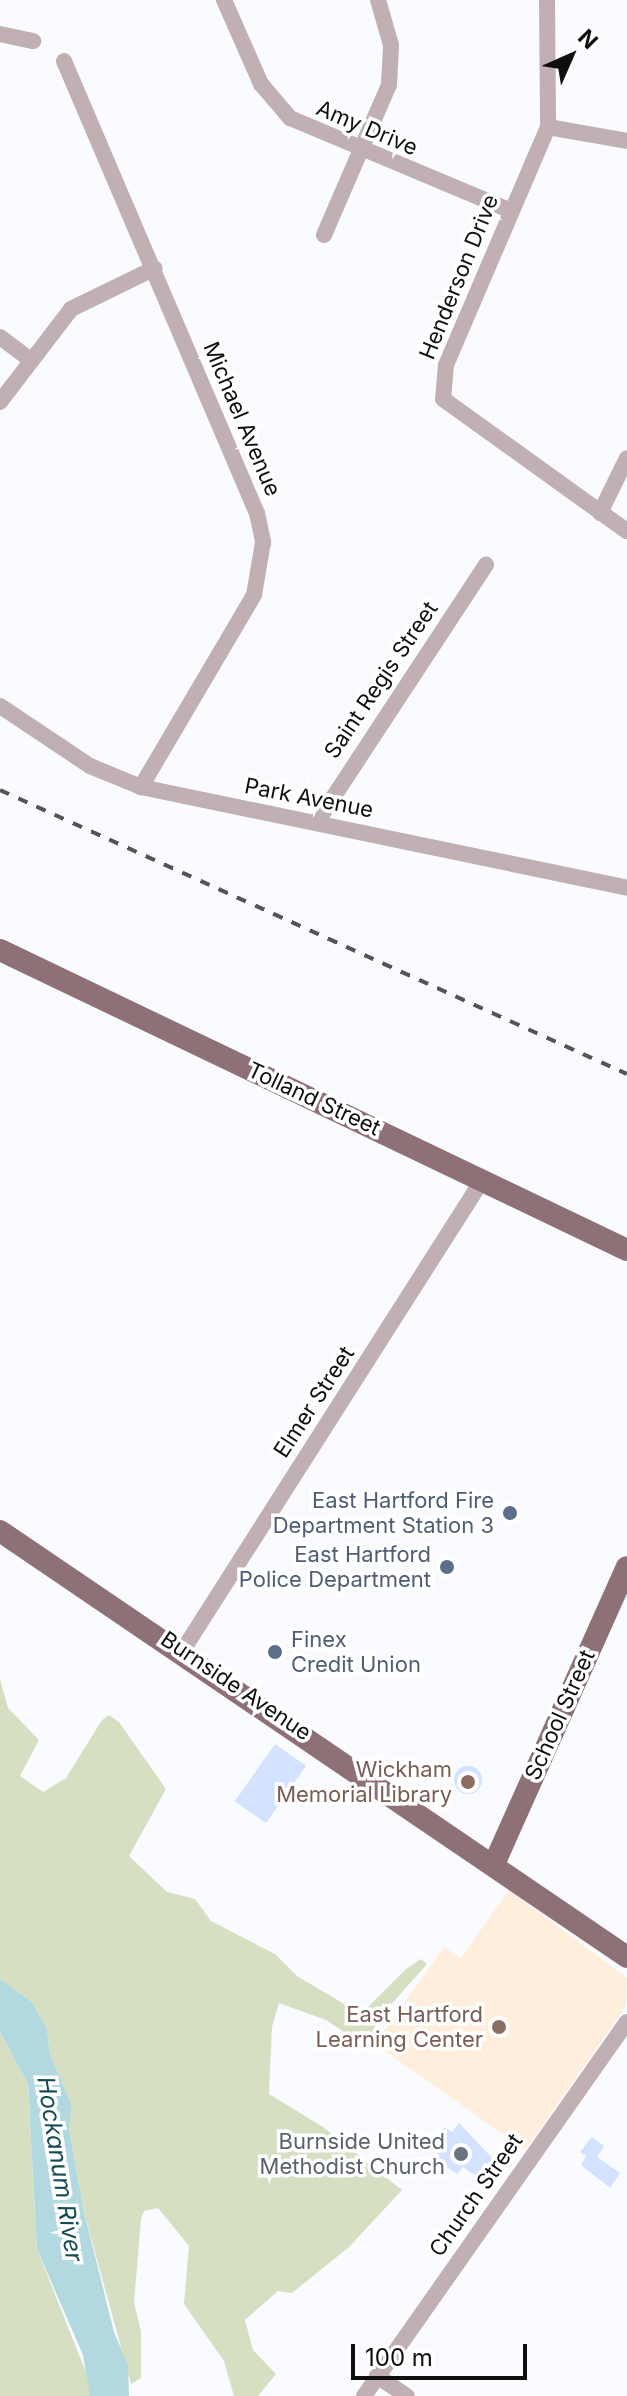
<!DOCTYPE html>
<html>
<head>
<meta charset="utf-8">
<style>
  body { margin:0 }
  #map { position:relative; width:627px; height:2396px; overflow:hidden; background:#f9fbff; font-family:Inter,sans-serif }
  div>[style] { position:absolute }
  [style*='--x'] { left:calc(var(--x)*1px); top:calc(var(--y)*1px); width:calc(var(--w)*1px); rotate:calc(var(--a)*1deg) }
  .education>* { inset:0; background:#ffeedc }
  .green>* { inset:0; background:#d7dfc3 }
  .water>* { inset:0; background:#b3d9e0 }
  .building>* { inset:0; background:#d3e2fe; transform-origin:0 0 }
  .round { border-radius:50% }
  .minor>* { height:16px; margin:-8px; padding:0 8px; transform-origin:8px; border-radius:8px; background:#c0b0b3 }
  .major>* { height:22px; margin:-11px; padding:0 11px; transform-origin:11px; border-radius:11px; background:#8d7177 }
  .rail>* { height:4px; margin-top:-2px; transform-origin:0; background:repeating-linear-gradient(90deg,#535456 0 10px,transparent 0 20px) }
  .dots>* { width:22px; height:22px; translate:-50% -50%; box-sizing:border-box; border:4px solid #fff; border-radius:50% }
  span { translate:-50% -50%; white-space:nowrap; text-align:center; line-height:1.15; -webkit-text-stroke:7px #fff; paint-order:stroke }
  .street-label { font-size:22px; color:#0f0f10 }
  .service-label { font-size:22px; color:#4e5e75 }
  .right { translate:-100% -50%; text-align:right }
  .left { translate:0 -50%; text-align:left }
  .education-label { font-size:22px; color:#785e54 }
  .worship-label { font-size:22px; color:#5b616d }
  .water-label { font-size:24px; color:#154b54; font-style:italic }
  .north { position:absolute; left:531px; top:16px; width:80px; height:80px; -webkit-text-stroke:6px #fff; paint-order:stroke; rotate:45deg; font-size:22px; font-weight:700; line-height:32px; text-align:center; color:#0f0f10 }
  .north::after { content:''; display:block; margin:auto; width:28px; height:36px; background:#0f0f10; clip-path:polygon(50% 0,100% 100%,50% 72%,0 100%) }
  .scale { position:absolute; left:351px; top:2344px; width:176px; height:36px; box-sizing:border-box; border:4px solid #0f0f10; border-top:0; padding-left:10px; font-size:24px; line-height:28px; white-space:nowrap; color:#0f0f10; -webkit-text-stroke:6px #fff; paint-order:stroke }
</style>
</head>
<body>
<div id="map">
  <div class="education">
    <i style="clip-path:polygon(509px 1890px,627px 1978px,626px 2006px,525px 2150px,375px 2044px,444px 1947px,461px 1958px)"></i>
  </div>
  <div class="green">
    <i style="clip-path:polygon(0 1679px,8px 1708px,39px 1740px,20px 1776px,43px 1792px,66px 1778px,102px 1720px,109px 1715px,119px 1722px,166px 1789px,129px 1856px,167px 1892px,195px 1899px,211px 1921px,275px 1954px,297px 1976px,361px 2014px,405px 1970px,421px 1959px,427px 1964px,379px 2018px,365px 2046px,326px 2020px,279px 2003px,272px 2027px,269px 2094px,323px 2127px,402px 2190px,349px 2247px,292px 2293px,278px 2291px,245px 2320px,253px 2350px,276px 2374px,258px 2396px,234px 2396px,224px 2361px,184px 2304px,189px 2246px,158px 2208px,144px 2211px,141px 2219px,134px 2303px,141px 2331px,141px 2378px,131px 2384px,84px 2212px,69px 2128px,72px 2105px,50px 2054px,47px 2028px,32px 2002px,0 1979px)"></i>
    <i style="clip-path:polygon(0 2032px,28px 2084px,37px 2249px,89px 2380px,107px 2396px,0 2396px)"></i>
  </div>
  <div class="water">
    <i style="clip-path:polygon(0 1979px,32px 2002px,47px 2028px,50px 2054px,72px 2105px,69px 2128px,84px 2212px,114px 2332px,128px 2365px,129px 2396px,90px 2396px,83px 2355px,37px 2249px,28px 2084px,0 2032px)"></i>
  </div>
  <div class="building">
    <i style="left:275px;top:1744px;width:38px;height:70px;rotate:35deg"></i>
    <i class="round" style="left:454px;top:1766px;width:28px;height:28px"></i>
    <i style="clip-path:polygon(459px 2123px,495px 2161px,481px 2180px,463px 2167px,457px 2174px,434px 2158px,440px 2150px,432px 2144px,444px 2127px,452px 2132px)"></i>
    <i style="clip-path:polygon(592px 2137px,604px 2146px,597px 2157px,620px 2173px,610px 2188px,581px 2165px,586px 2156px,580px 2152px)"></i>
  </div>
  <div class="minor">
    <i style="--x:224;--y:0;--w:92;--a:66.2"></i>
    <i style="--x:261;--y:84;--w:45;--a:49.5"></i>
    <i style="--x:290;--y:118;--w:238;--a:22.8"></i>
    <i style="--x:547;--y:0;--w:127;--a:89.5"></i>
    <i style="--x:548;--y:127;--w:259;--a:113.2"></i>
    <i style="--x:446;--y:365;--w:34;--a:95"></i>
    <i style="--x:443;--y:399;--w:226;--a:35.7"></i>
    <i style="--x:0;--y:34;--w:34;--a:12"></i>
    <i style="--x:64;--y:61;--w:491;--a:66.9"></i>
    <i style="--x:257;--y:513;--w:30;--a:78"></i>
    <i style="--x:263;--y:542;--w:54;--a:99.6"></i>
    <i style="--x:254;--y:595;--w:223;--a:120.5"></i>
    <i style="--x:548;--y:127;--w:80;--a:10"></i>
    <i style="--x:324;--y:235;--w:163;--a:-66.6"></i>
    <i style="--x:389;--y:85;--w:40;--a:-87.1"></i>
    <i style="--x:391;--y:45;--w:47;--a:-106.1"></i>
    <i style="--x:0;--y:337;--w:39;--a:37"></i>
    <i style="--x:0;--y:402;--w:117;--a:-52.6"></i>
    <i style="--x:71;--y:309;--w:93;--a:-26"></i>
    <i style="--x:600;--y:513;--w:61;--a:-63.9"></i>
    <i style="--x:0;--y:706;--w:108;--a:33.7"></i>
    <i style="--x:90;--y:766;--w:55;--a:22.4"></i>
    <i style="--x:141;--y:787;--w:496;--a:11.7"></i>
    <i style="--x:317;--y:822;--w:308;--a:-56.7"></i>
    <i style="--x:183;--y:1650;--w:558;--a:-57.51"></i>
    <i style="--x:377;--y:2376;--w:36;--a:34"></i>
    <i style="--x:364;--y:2396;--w:457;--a:-54.9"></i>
  </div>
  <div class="major">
    <i style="--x:0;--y:950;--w:695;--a:25.57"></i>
    <i style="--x:0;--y:1531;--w:758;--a:34.19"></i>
    <i style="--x:494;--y:1864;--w:325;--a:-65.9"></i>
  </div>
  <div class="rail">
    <i style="--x:0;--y:790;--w:688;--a:24.37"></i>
  </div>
  <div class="dots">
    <i style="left:510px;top:1513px;background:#5c6f8a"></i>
    <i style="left:447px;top:1567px;background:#5c6f8a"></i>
    <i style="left:275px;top:1652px;background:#5c6f8a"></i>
    <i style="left:468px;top:1782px;background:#8d6e63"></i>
    <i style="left:499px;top:2027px;background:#8d6e63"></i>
    <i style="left:461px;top:2154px;background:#6b7280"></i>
  </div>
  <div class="street-label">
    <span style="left:367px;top:128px;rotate:23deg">Amy Drive</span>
    <span style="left:459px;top:277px;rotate:-68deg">Henderson Drive</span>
    <span style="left:242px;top:419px;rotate:67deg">Michael Avenue</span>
    <span style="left:381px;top:680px;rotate:-56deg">Saint Regis Street</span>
    <span style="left:309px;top:798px;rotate:11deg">Park Avenue</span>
    <span style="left:314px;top:1099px;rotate:25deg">Tolland Street</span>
    <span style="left:314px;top:1402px;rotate:-57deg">Elmer Street</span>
    <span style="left:236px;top:1686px;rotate:34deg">Burnside Avenue</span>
    <span style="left:560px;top:1715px;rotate:-66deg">School Street</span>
    <span style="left:476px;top:2195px;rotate:-55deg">Church Street</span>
  </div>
  <div class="service-label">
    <span class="right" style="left:494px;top:1513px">East Hartford Fire<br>Department Station 3</span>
    <span class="right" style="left:431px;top:1567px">East Hartford<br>Police Department</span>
    <span class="left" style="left:291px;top:1652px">Finex<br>Credit Union</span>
  </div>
  <div class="education-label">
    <span class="right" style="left:452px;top:1782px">Wickham<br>Memorial Library</span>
    <span class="right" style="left:483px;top:2027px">East Hartford<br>Learning Center</span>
  </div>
  <div class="worship-label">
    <span class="right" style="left:445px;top:2154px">Burnside United<br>Methodist Church</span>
  </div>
  <div class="water-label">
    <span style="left:60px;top:2169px;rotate:81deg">Hockanum River</span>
  </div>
  <div class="north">N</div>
  <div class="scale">100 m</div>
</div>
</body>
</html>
